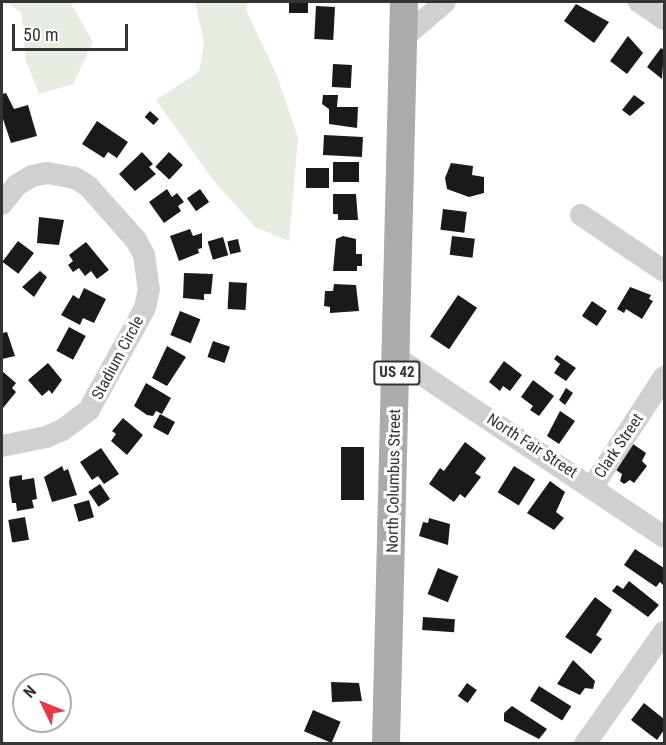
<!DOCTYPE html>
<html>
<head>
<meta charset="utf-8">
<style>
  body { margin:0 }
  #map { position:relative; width:666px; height:745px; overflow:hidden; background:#fff; font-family:"Roboto Condensed",sans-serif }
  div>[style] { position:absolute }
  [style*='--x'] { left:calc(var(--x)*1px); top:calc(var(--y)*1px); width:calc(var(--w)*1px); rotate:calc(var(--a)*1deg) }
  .green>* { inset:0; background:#e6ecdf }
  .building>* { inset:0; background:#1a1a1a; transform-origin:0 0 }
  .minor>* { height:22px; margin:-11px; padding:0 11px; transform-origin:11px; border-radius:11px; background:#d0d0d0 }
  .major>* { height:28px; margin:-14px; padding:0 14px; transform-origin:14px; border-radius:14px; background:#ababab }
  span { translate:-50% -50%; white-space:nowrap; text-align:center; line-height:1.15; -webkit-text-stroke:6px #fff; paint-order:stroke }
  .shield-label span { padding:2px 4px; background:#fff; border:2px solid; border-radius:4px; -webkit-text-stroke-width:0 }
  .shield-label { font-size:15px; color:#333; font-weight:700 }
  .street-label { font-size:16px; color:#333 }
  .frame { position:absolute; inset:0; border:3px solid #333; pointer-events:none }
  .north { position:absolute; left:12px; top:673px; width:60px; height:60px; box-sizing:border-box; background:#fff; border:2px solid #adadad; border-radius:50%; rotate:313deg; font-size:16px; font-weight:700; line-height:24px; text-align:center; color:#333 }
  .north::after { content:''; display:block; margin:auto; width:21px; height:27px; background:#e63946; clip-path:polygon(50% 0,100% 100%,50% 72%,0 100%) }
  .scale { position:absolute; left:12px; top:24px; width:116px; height:27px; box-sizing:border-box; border:3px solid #333; border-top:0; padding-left:8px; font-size:18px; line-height:21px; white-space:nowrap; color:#333; -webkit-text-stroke:4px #fff; paint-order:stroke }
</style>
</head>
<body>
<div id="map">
  <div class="green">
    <i style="clip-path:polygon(7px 2px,70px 2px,93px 42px,73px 84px,39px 94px,26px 61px,21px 12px)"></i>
    <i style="clip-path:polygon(195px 2px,248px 2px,246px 10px,277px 76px,298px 138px,289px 241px,255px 227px,213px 180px,156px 100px,199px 72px,204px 43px)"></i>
  </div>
  <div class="building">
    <i style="left:289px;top:2px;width:19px;height:11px"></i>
    <i style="clip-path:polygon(576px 4px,609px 22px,594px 43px,564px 21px)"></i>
    <i style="left:316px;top:6px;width:19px;height:33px;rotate:3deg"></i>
    <i style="clip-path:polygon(628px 36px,643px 53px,627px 74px,610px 61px)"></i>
    <i style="clip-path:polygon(661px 48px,664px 50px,662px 79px,647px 67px)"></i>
    <i style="left:333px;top:64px;width:19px;height:23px;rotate:3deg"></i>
    <i style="clip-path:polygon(6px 93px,14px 109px,28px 105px,37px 136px,11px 143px,2px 116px,2px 94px)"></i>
    <i style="clip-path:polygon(323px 95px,338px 95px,337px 107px,358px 107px,357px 128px,329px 124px,329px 109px,322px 104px)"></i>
    <i style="clip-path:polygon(634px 95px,645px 103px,630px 116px,622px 110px)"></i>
    <i style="left:150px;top:111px;width:12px;height:8px;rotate:42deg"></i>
    <i style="clip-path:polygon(97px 121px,128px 142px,117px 158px,108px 152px,104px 158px,82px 144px)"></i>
    <i style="left:324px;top:135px;width:39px;height:20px;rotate:3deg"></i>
    <i style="clip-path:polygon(142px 152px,153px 164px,149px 167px,156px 174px,135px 191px,119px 174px)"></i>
    <i style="left:169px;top:152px;width:19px;height:20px;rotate:43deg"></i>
    <i style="left:333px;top:162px;width:26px;height:20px"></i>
    <i style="clip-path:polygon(451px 163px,473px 166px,472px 175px,484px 177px,484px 193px,469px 197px,447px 189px,445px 178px)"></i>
    <i style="left:306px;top:168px;width:23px;height:20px"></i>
    <i style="clip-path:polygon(167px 189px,172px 197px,177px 193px,184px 202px,178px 206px,181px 211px,164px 223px,149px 202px)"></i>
    <i style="left:200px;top:189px;width:16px;height:16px;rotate:55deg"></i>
    <i style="clip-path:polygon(333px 194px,356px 194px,358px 220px,338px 220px,338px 214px,333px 214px)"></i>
    <i style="left:443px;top:209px;width:24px;height:21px;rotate:7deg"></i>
    <i style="clip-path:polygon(39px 217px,64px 220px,59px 245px,37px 243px)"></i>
    <i style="clip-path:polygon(190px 229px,193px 236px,202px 233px,202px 248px,198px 249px,199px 253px,179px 261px,170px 236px)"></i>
    <i style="clip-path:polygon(343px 236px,356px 239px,356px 254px,362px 254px,362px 266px,357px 266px,357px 271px,333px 271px,336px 239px)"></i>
    <i style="left:452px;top:236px;width:23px;height:19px;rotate:7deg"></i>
    <i style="left:223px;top:237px;width:19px;height:16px;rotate:74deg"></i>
    <i style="left:238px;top:239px;width:13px;height:11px;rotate:77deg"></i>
    <i style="left:18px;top:241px;width:20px;height:26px;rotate:37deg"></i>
    <i style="clip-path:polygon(86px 242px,109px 270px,97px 279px,91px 271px,85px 276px,79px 268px,73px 272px,68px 265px,73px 261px,69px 255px)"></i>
    <i style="clip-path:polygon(40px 271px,47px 277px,34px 297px,22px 287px)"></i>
    <i style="clip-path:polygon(184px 273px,213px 274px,211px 294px,204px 294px,204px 300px,183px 298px)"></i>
    <i style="left:229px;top:282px;width:18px;height:27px;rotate:3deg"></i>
    <i style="clip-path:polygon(334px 284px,356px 285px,359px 311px,330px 313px,330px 307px,324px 306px,325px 291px,333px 291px)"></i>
    <i style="clip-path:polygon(630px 287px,651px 295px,649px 299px,653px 301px,642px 319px,626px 309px,624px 313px,617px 309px)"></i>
    <i style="clip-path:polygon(84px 288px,106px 299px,94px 323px,83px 318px,80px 325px,61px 315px,73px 295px,79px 299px)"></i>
    <i style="left:458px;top:295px;width:23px;height:50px;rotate:34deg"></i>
    <i style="left:592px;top:301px;width:18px;height:18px;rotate:34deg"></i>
    <i style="left:180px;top:311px;width:22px;height:26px;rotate:22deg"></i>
    <i style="left:69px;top:327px;width:19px;height:27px;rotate:28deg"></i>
    <i style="clip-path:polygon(7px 332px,15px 356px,2px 359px,2px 333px)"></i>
    <i style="left:213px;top:341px;width:18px;height:17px;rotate:19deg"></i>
    <i style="clip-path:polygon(167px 346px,186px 357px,167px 386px,152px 378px)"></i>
    <i style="clip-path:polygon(557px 355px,576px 368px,566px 381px,554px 373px,560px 364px,554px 359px)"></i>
    <i style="clip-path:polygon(504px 361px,522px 375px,510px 391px,503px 386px,500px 391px,489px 382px)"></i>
    <i style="clip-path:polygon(48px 363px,62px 380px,52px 394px,49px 390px,42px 396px,28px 380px)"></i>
    <i style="clip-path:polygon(2px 371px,16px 383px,12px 388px,16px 392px,3px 408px)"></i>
    <i style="clip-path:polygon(533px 380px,554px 396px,539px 416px,530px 410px,533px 406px,521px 397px)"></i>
    <i style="clip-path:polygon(146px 383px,171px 398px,162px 414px,156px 411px,153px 416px,147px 415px,134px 406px)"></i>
    <i style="clip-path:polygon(566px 388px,573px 393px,565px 405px,559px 400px)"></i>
    <i style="clip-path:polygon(560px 411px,575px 421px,559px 444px,547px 436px)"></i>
    <i style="left:160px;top:414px;width:17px;height:15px;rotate:28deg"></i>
    <i style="clip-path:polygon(123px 418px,143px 435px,127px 455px,111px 441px,116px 434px,112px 431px)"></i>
    <i style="clip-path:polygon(465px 442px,486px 458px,475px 473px,481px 477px,465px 498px,460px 494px,454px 502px,429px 484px,440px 468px,444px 471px)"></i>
    <i style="clip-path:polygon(633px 444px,646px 453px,642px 461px,647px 466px,634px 483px,630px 480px,624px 484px,620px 481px,622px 474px,616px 470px)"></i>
    <i style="left:341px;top:447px;width:23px;height:53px"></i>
    <i style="clip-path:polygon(101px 448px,119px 474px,104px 484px,98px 476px,92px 480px,80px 462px)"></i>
    <i style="clip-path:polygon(62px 466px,64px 471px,68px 469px,77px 495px,52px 502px,44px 477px)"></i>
    <i style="left:514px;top:466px;width:25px;height:31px;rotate:32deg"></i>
    <i style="clip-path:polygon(22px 475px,22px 480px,34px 478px,37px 499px,32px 500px,34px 508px,17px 511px,16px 503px,12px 503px,9px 482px,10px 477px)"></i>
    <i style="clip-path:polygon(550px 481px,565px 492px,556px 512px,564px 518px,554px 530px,527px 513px)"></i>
    <i style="left:100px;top:484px;width:18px;height:14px;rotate:56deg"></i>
    <i style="left:89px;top:500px;width:18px;height:16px;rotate:74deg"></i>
    <i style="left:25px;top:517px;width:23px;height:17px;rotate:80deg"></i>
    <i style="clip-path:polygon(429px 518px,450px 524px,448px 545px,419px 536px,423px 522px,428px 523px)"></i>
    <i style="clip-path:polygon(635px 549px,664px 568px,664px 586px,660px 582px,656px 587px,624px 565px)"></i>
    <i style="left:438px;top:568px;width:22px;height:28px;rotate:22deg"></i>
    <i style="clip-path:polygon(629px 581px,659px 605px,648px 617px,612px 591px,617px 585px,623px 589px)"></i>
    <i style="clip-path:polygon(595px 597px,612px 610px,596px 635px,602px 639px,591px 654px,565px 637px)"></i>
    <i style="left:423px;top:617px;width:32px;height:13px;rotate:4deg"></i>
    <i style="clip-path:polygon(573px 660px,595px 681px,593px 689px,585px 688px,580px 695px,557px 684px)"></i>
    <i style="clip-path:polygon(331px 682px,359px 683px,362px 701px,332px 702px)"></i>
    <i style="left:467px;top:683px;width:12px;height:16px;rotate:35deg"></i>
    <i style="left:539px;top:686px;width:38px;height:17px;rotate:32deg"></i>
    <i style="clip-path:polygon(644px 703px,664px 719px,664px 730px,657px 740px,631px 720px)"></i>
    <i style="clip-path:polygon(512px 706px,547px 729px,539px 739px,504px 721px,504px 713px)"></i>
    <i style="left:313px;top:710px;width:30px;height:23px;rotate:23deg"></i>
  </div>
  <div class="minor">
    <i style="--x:639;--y:2;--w:30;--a:34"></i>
    <i style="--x:403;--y:38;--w:55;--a:-40.6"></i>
    <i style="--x:2;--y:204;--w:24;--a:-52"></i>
    <i style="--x:17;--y:185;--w:17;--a:-31"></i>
    <i style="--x:32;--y:176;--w:15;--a:-11"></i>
    <i style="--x:47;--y:173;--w:28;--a:10"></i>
    <i style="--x:75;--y:178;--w:15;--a:32"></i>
    <i style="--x:88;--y:186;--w:72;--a:48.4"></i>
    <i style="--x:136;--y:240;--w:17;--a:62"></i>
    <i style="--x:144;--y:255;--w:34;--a:82"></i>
    <i style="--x:149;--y:289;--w:19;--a:102"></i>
    <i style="--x:145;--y:308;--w:116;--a:118.8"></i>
    <i style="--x:89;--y:410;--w:34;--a:143"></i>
    <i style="--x:62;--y:430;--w:17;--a:156"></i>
    <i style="--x:46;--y:437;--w:45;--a:168.4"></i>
    <i style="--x:581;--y:215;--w:100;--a:34"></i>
    <i style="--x:397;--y:358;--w:321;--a:33.8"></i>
    <i style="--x:593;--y:486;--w:130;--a:-56.9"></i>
    <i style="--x:585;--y:744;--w:137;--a:-54.8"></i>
  </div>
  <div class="major">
    <i style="--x:386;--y:744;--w:742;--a:-88.61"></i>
  </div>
  <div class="shield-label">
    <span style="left:397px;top:373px">US 42</span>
  </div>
  <div class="street-label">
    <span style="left:118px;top:358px;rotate:-62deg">Stadium Circle</span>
    <span style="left:532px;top:446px;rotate:33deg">North Fair Street</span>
    <span style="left:619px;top:446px;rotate:-56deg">Clark Street</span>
    <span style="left:394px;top:481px;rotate:-89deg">North Columbus Street</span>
  </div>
  <div class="frame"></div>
  <div class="north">N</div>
  <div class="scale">50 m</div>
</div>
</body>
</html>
